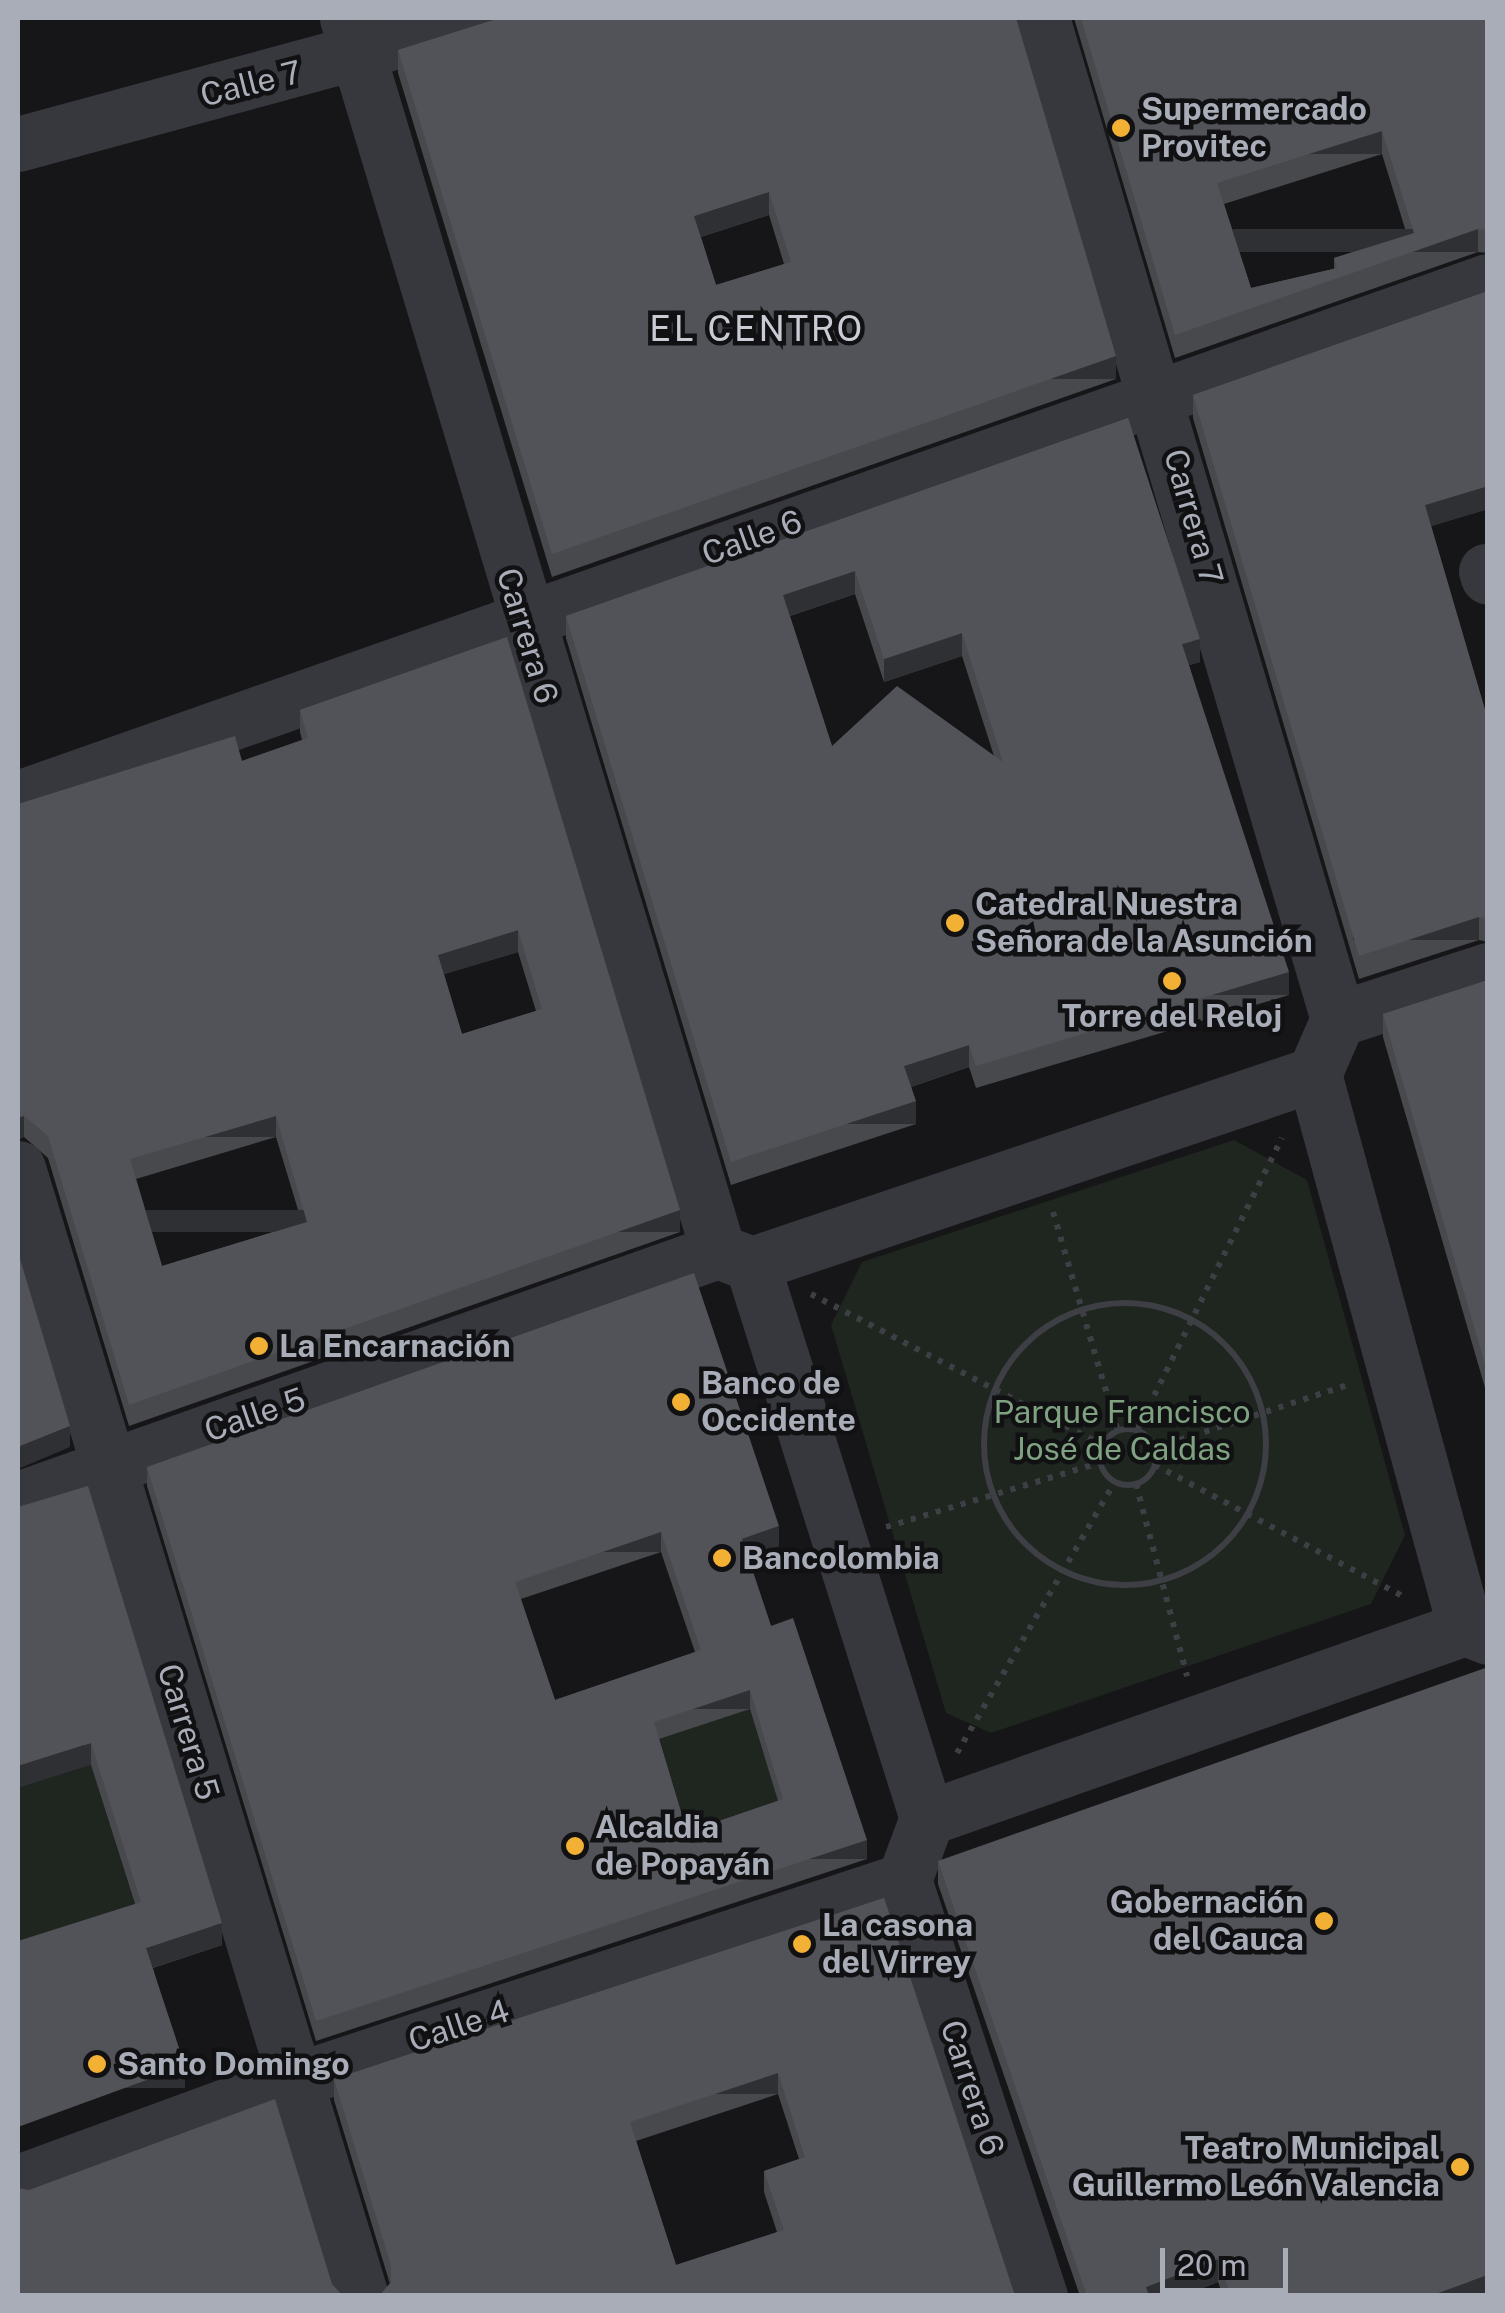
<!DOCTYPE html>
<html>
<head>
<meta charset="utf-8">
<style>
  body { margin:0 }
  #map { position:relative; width:1505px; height:2313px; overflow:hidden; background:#161618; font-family:"Public Sans",sans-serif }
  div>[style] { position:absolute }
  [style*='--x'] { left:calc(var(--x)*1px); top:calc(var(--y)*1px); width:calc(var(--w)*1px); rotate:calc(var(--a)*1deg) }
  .green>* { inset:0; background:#1e261f; transform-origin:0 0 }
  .path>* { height:6px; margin-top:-3px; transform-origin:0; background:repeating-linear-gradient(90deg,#3d3f44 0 5px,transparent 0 13px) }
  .path>.ring { margin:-3px; padding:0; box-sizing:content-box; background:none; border:6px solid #3d3f44; border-radius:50% }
  .minor>* { height:55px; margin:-27.5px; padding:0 27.5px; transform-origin:27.5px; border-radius:27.5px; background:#37383d }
  .wall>* { inset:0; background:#47494d }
  .shaded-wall>* { inset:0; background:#2f3033; transform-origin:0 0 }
  .building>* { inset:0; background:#525359 }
  .dots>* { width:28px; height:28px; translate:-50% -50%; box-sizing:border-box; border:5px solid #111113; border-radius:50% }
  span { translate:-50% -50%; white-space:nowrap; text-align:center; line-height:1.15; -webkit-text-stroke:9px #111113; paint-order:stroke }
  .street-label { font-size:32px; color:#a8adb8 }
  .poi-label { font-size:32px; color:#a8adb8; font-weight:700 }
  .left { translate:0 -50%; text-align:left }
  .right { translate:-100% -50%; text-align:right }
  .park-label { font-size:32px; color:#7fa381 }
  .neighbourhood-label { font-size:35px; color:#c9ccd4; letter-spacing:2.5px }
  .frame { position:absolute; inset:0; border:20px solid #a8adb8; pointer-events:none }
  .scale { position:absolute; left:1160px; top:2248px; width:128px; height:45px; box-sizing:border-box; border:5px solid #a8adb8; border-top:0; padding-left:12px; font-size:30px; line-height:35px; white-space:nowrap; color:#a8adb8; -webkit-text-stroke:8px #111113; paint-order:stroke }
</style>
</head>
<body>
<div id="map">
  <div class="green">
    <i style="clip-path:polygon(1234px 1140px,1307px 1180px,1405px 1535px,1371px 1604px,991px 1733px,946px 1713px,831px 1325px,862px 1262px)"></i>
    <i style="left:750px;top:1709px;width:114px;height:101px;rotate:73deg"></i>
    <i style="clip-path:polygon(91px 1765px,141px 1924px,18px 1963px,18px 1788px)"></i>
  </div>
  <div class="path">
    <i style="--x:1053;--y:1212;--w:228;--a:73.5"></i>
    <i style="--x:811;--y:1294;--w:328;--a:27.4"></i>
    <i class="ring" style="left:984px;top:1303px;width:276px;height:276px"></i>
    <i class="ring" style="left:1100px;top:1429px;width:50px;height:50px"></i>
    <i style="--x:1137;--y:1430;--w:326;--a:-63.6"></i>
    <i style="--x:1155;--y:1448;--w:203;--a:-18.1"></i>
    <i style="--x:1155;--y:1465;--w:284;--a:27.9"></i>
    <i style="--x:1136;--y:1484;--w:199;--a:75.1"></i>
    <i style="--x:886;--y:1527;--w:223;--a:-16.7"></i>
    <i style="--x:957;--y:1753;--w:312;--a:-59.8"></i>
  </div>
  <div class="minor">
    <i style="--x:347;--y:18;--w:1288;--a:73.25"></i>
    <i style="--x:1042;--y:18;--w:1044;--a:73.53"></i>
    <i style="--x:18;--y:144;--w:481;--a:-15.2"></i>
    <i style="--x:1486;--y:571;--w:6;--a:72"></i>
    <i style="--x:18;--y:798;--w:1558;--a:-19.38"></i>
    <i style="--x:1338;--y:1019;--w:60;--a:113.6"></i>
    <i style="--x:1314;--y:1074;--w:574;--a:74.75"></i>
    <i style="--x:1338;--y:1019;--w:158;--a:-18.1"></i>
    <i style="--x:18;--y:1168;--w:1179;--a:73.09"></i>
    <i style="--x:718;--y:1251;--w:36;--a:21"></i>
    <i style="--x:752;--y:1264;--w:593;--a:-18.68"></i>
    <i style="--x:752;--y:1264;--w:581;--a:72.47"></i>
    <i style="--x:927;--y:1818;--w:66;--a:110.4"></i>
    <i style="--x:18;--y:1499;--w:743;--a:-19.51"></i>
    <i style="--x:927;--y:1818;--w:571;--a:-19.45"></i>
    <i style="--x:1465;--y:1628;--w:25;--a:21"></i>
    <i style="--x:904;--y:1880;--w:438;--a:71.9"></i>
    <i style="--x:18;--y:2182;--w:296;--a:-20.1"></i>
    <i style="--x:296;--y:2080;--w:640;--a:-18.21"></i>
  </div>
  <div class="wall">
    <i style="clip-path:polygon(evenodd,500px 18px,1116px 379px,552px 577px,398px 73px,398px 50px,500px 18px,769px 215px,784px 264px,716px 285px,701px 237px,769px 215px)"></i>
    <i style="clip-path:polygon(evenodd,1074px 18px,1488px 18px,1488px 253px,1478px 252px,1175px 358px,1074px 18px,1382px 154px,1407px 235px,1334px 258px,1334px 269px,1251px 288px,1224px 204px,1382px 154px)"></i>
    <i style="clip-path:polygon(1488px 291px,1488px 509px,1431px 526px,1488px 720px,1488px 942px,1479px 940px,1359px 979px,1193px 418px,1193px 395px)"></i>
    <i style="clip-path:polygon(evenodd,1128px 418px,1200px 662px,1189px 665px,1289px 995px,976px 1088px,969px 1067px,911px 1087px,916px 1124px,731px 1185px,566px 638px,566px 616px,1128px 418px,855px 594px,884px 682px,962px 656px,994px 756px,832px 746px,790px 616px,855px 594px)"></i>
    <i style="clip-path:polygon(evenodd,507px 637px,680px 1232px,129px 1426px,48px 1158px,24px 1137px,18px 804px,242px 761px,302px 740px,300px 732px,300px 710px,507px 637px,518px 952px,536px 1011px,462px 1034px,444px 974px,518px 952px,507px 637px,276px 1137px,302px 1223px,162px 1266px,136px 1179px,276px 1137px)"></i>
    <i style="clip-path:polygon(1488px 980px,1488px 1398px,1383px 1037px,1383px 1014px)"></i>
    <i style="clip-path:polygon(evenodd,147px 1467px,779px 1546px,748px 1557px,771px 1626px,867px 1859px,316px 2041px,147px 1486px,147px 1467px,661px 1552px,695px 1652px,555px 1700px,521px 1599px,661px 1552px,147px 1467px,750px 1709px,778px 1801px,687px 1832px,659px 1739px,750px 1709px)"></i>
    <i style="clip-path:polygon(18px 1507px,222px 1945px,153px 1968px,185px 2088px,135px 1904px,91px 1765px)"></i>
    <i style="clip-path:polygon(938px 1861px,1488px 2296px,1223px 2296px,1218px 2282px,1183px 2296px,1080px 2296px,938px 1884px)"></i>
    <i style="clip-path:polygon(evenodd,884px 1898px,1015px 2296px,390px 2284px,334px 2100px,334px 2079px,884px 1898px,778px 2094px,799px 2159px,764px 2171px,764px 2192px,777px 2232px,676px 2265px,636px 2141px,778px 2094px)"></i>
  </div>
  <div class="shaded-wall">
    <i style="left:1382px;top:131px;width:23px;height:173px;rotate:90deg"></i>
    <i style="clip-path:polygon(769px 192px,769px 215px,694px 239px,694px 216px)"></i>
    <i style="left:1478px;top:229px;width:23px;height:321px;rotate:90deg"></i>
    <i style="left:1116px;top:356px;width:23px;height:598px;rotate:90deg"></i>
    <i style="clip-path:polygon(1488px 486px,1488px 509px,1425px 528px,1425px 505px)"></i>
    <i style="clip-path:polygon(855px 571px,855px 594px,783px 618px,783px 595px)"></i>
    <i style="clip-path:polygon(962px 633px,962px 656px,884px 682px,884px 659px)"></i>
    <i style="clip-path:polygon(1200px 639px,1200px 662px,1182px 667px,1182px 644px)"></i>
    <i style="left:1479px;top:917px;width:23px;height:126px;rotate:90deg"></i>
    <i style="clip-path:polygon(518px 930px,518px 952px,438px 976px,438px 955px)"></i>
    <i style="left:1289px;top:972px;width:23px;height:327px;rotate:90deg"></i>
    <i style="clip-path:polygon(969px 1045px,969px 1067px,904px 1089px,904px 1066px)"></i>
    <i style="left:916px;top:1101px;width:23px;height:195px;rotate:90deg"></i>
    <i style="clip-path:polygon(24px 1116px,24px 1137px,18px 1140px,18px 1118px)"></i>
    <i style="left:276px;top:1116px;width:21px;height:152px;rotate:90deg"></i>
    <i style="left:680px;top:1210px;width:22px;height:584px;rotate:90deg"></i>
    <i style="clip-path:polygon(70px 1426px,70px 1447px,18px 1469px,18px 1447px)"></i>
    <i style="clip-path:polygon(779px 1526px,779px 1546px,742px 1559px,742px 1539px)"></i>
    <i style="left:661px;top:1532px;width:20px;height:154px;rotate:90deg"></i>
    <i style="left:750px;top:1690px;width:19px;height:101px;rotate:90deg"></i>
    <i style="clip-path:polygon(91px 1743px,91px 1765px,18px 1788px,18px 1766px)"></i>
    <i style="left:867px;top:1840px;width:19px;height:580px;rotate:90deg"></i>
    <i style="clip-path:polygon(222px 1923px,222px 1945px,146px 1970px,146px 1948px)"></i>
    <i style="left:185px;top:2066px;width:22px;height:178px;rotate:90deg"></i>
    <i style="left:778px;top:2073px;width:21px;height:156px;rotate:90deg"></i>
    <i style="clip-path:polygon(1218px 2259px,1218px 2282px,1183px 2296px,1146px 2296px,1146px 2287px)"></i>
    <i style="clip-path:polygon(1488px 2275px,1488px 2296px,1438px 2296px,1438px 2293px)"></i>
  </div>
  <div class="building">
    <i style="clip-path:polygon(evenodd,500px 18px,1016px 18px,1116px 356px,552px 554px,398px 50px,500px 18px,769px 192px,791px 262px,716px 285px,694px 216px,769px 192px)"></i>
    <i style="clip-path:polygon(evenodd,1081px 18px,1488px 18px,1488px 230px,1478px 229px,1175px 335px,1081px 18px,1382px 131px,1414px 233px,1334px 258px,1337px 268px,1251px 288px,1217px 183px,1382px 131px)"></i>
    <i style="clip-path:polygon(1488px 291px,1488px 486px,1425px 505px,1488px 720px,1488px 919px,1479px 917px,1359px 956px,1193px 395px)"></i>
    <i style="clip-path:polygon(evenodd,1128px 418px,1200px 639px,1182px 644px,1289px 972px,976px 1066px,969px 1045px,904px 1066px,916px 1101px,731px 1162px,566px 616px,1128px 418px,855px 571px,884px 659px,962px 633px,1003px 762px,897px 686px,832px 746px,783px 595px,855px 571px)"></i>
    <i style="clip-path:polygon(evenodd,507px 637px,680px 1210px,129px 1405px,48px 1136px,24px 1116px,18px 1118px,18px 804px,235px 736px,242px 761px,308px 738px,300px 710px,507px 637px,518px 930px,542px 1009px,462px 1034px,438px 955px,518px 930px,507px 637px,276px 1116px,307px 1222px,162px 1266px,130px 1159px,276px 1116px)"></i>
    <i style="clip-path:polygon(1488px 980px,1488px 1375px,1383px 1014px)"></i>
    <i style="clip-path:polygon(18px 1252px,70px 1426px,18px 1447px)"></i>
    <i style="clip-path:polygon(evenodd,694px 1273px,779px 1526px,742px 1539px,771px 1626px,793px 1618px,867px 1840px,316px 2021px,147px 1467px,694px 1273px,661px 1532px,701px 1650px,555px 1700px,515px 1582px,661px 1532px,694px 1273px,750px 1690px,783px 1799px,687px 1832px,654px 1722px,750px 1690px)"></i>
    <i style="clip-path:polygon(88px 1486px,222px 1923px,146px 1948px,185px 2066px,18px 2127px,18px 1941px,141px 1902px,91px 1743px,18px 1766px,18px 1507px)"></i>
    <i style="clip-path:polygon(1488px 1667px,1488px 2275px,1438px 2293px,1439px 2296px,1231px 2296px,1218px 2259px,1146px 2287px,1149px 2296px,1087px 2296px,938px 1861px)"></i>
    <i style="clip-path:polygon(evenodd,884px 1898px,1015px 2296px,379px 2296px,391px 2282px,391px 2265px,334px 2079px,884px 1898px,778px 2073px,805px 2157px,764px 2171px,784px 2230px,676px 2265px,630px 2122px,778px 2073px)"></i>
    <i style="clip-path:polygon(275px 2099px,332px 2284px,343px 2296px,18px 2296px,18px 2188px,29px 2190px)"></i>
  </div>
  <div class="dots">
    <i style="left:1121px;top:128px;background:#f2b134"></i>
    <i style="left:955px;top:923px;background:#f2b134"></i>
    <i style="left:1172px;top:981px;background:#f2b134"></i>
    <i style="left:259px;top:1346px;background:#f2b134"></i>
    <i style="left:681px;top:1402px;background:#f2b134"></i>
    <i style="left:722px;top:1558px;background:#f2b134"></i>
    <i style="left:575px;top:1846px;background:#f2b134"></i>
    <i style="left:1324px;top:1921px;background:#f2b134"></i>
    <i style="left:802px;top:1944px;background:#f2b134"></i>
    <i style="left:97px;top:2064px;background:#f2b134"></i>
    <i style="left:1460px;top:2167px;background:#f2b134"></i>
  </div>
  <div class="street-label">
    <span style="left:251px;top:84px;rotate:-14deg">Calle 7</span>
    <span style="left:1193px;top:517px;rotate:74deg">Carrera 7</span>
    <span style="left:752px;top:538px;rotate:-20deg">Calle 6</span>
    <span style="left:527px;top:636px;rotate:73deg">Carrera 6</span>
    <span style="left:255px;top:1415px;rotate:-19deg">Calle 5</span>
    <span style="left:188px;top:1732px;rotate:73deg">Carrera 5</span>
    <span style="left:459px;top:2026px;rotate:-18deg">Calle 4</span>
    <span style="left:972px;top:2088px;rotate:72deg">Carrera 6</span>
  </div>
  <div class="poi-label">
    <span class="left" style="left:1141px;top:128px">Supermercado<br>Provitec</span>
    <span class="left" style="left:975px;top:923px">Catedral Nuestra<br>Señora de la Asunción</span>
    <span style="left:1172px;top:1016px">Torre del Reloj</span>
    <span class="left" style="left:279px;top:1346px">La Encarnación</span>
    <span class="left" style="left:701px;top:1402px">Banco de<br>Occidente</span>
    <span class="left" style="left:742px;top:1558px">Bancolombia</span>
    <span class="left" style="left:595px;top:1846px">Alcaldia<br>de Popayán</span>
    <span class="right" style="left:1304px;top:1921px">Gobernación<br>del Cauca</span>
    <span class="left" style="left:822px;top:1944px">La casona<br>del Virrey</span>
    <span class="left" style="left:117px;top:2064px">Santo Domingo</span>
    <span class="right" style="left:1440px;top:2167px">Teatro Municipal<br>Guillermo León Valencia</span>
  </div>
  <div class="park-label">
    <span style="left:1122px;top:1431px">Parque Francisco<br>José de Caldas</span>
  </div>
  <div class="neighbourhood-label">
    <span style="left:757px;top:329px">EL CENTRO</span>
  </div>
  <div class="frame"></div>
  <div class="scale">20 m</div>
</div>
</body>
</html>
